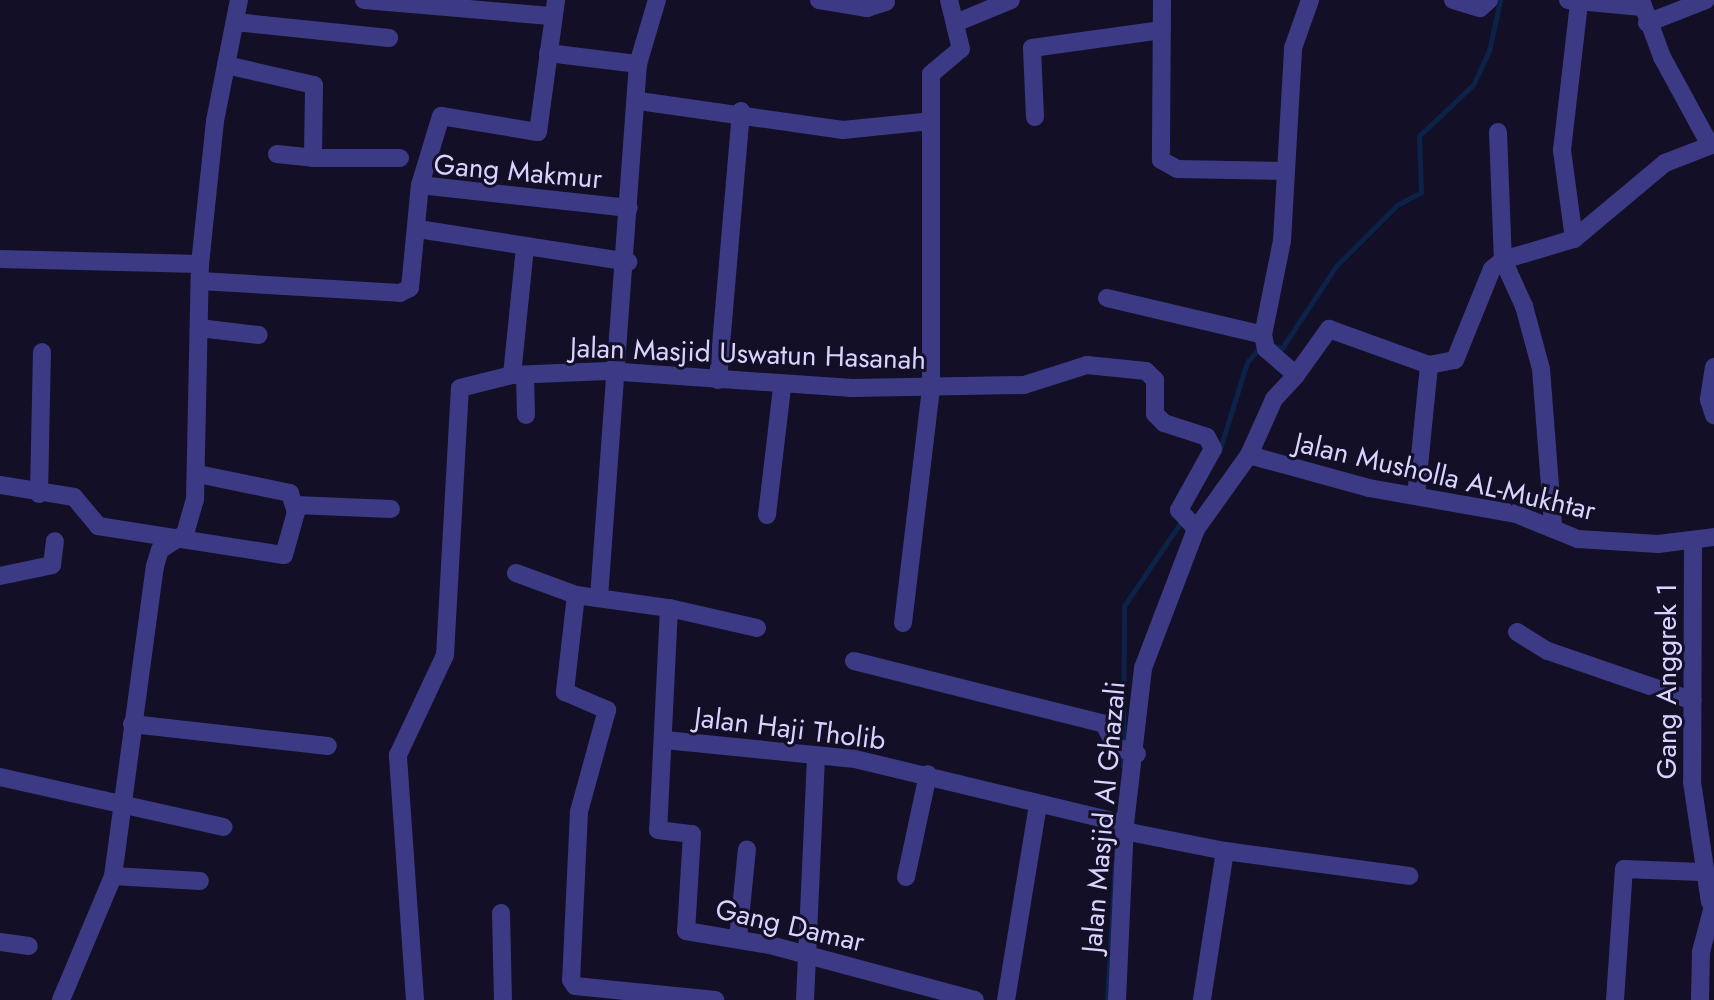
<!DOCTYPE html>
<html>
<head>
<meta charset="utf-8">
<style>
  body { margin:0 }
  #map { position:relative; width:1714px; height:1000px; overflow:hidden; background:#130f26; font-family:Jost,sans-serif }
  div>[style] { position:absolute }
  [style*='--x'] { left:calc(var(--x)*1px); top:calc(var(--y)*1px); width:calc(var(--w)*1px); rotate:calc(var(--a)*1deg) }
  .stream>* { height:5px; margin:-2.5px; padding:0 2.5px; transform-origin:2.5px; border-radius:2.5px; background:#0c2248 }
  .minor>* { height:18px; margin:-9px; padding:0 9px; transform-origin:9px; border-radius:9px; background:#3d3a85 }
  span { translate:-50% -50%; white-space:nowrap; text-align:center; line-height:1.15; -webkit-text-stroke:6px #130f26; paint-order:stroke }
  .street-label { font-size:28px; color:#d9d4ff }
</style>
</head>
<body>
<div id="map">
  <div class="stream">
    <i style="--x:1271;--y:345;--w:11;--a:15"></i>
    <i style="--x:1282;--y:348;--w:98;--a:-56.6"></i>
    <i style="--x:1336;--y:266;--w:86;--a:-45"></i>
    <i style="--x:1397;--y:205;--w:27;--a:-28"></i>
    <i style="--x:1421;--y:192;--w:56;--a:-92"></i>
    <i style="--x:1419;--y:136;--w:74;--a:-43.4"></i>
    <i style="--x:1473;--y:85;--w:38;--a:-65"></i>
    <i style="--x:1489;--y:51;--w:52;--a:-77.8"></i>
    <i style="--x:1219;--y:452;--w:94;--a:-72.7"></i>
    <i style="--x:1247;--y:362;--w:21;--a:-49"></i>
    <i style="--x:1123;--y:766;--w:160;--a:-89.6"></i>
    <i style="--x:1124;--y:606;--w:105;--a:-55.9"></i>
    <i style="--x:1107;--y:1000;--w:137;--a:-86.7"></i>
  </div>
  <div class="minor">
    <i style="--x:364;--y:0;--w:187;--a:4.9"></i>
    <i style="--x:819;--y:0;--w:49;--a:9.5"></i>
    <i style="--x:867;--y:8;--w:20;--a:-18"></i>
    <i style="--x:1162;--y:0;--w:160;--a:90.4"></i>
    <i style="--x:1161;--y:160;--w:18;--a:29"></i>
    <i style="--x:1177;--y:169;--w:105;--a:1.1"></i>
    <i style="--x:1453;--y:0;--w:28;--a:17"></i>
    <i style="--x:1480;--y:8;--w:12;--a:-42"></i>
    <i style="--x:1568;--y:0;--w:74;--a:5.4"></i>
    <i style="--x:1641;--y:0;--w:61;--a:69.8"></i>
    <i style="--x:1662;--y:57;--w:100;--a:61.4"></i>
    <i style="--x:235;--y:22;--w:155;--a:5.9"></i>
    <i style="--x:958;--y:22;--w:57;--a:-22.5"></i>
    <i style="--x:1647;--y:23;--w:63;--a:-21.3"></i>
    <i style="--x:548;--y:53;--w:91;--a:7"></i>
    <i style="--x:226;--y:65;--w:90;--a:12.8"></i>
    <i style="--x:314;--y:85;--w:73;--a:90.8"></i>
    <i style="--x:313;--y:158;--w:87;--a:0"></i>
    <i style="--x:639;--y:101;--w:206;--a:8.1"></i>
    <i style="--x:843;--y:130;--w:88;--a:-5.8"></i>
    <i style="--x:1035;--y:117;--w:69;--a:-92.5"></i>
    <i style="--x:1032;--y:48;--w:131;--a:-7.9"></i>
    <i style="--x:1498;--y:132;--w:128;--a:87.8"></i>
    <i style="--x:1503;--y:260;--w:51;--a:65.5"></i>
    <i style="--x:1524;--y:306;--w:65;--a:74.9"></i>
    <i style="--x:1541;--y:369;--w:157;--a:85.6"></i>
    <i style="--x:277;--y:154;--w:36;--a:6"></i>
    <i style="--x:420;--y:185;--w:72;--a:-73.1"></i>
    <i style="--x:441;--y:116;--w:98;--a:9.4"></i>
    <i style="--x:538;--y:132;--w:133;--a:-82.2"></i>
    <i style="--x:418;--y:229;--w:213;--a:8.9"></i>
    <i style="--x:1574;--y:239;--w:90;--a:-97.7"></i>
    <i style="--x:1562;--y:150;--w:148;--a:-83.4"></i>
    <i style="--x:0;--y:259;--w:200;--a:1.4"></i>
    <i style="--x:200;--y:281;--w:200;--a:3.4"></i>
    <i style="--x:400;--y:293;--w:11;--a:-27"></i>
    <i style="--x:410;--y:288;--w:103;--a:-84.5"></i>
    <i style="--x:420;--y:185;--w:210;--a:6.3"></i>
    <i style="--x:1107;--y:298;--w:160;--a:13.3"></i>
    <i style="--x:199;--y:328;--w:60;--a:6.7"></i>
    <i style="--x:1714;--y:367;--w:33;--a:99"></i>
    <i style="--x:1709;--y:400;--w:16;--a:72"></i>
    <i style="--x:512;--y:375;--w:130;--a:-84.2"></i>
    <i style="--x:525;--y:375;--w:40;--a:88.6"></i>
    <i style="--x:1296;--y:375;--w:57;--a:-54.3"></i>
    <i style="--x:1329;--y:329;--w:106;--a:19.8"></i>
    <i style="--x:1429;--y:365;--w:26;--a:-11"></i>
    <i style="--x:1455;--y:360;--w:98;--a:-67.9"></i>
    <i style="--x:1492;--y:269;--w:14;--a:-39"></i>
    <i style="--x:1503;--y:260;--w:74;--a:-16.5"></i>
    <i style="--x:1574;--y:239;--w:119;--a:-39.9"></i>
    <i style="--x:1665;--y:163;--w:53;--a:-21.2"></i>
    <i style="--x:718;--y:380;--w:270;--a:-85.1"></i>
    <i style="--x:1249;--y:455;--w:124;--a:15.4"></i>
    <i style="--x:1369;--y:488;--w:149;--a:10"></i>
    <i style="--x:1516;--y:514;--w:67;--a:22"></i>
    <i style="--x:1578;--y:539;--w:80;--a:3.6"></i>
    <i style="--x:1658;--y:544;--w:56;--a:-7.1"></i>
    <i style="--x:0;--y:485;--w:75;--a:9.2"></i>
    <i style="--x:74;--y:497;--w:38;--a:50"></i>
    <i style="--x:98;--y:526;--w:188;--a:8.9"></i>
    <i style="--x:284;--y:555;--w:45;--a:-74.4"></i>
    <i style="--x:296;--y:512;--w:20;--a:-108"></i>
    <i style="--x:290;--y:493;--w:94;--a:-168.3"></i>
    <i style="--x:39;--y:494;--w:142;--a:-88.8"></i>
    <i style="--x:1416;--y:496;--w:132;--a:-84.3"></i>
    <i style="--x:296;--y:505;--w:95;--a:2.4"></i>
    <i style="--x:767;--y:515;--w:129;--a:-83.3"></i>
    <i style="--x:1693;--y:542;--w:240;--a:90.2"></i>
    <i style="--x:1692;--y:782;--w:121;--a:81.5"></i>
    <i style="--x:516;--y:573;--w:64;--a:20.1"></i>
    <i style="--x:576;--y:595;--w:94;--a:8"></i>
    <i style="--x:0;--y:576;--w:53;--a:-11.9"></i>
    <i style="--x:52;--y:565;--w:24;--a:-83"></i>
    <i style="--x:576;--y:595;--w:98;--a:96.5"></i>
    <i style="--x:565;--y:692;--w:46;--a:23.2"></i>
    <i style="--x:607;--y:710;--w:106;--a:105.4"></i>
    <i style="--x:579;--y:812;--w:168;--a:92.7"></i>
    <i style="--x:571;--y:980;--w:7;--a:56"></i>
    <i style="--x:575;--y:986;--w:141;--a:5.7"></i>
    <i style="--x:599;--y:597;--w:534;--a:-85.82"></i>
    <i style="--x:638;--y:64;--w:67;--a:-73.5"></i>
    <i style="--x:903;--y:623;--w:237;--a:-83.2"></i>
    <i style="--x:931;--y:388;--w:314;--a:-90"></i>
    <i style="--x:931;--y:74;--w:39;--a:-40"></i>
    <i style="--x:961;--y:49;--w:50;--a:-103.8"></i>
    <i style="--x:757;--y:628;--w:90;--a:-167.2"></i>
    <i style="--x:669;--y:608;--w:222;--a:92.8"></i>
    <i style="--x:658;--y:830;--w:34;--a:7"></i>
    <i style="--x:692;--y:834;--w:97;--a:93.5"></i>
    <i style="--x:686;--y:931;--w:85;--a:9.5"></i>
    <i style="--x:770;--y:945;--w:212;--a:15"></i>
    <i style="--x:1517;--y:632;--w:36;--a:32"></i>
    <i style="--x:1548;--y:651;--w:153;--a:19"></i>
    <i style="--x:854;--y:661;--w:258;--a:14.1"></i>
    <i style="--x:1104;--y:724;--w:26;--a:62"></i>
    <i style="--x:1116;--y:747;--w:22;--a:18"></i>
    <i style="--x:132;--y:724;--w:197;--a:6.4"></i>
    <i style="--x:665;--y:740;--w:191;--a:5.7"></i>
    <i style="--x:855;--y:759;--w:278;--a:13.5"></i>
    <i style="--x:0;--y:777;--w:229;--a:12.6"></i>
    <i style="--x:1124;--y:831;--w:103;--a:11.2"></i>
    <i style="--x:1225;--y:851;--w:151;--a:98.8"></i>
    <i style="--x:1225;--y:851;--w:186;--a:7.7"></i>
    <i style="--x:113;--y:876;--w:87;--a:3.3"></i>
    <i style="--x:906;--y:877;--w:105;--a:-77.9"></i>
    <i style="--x:501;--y:913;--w:87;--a:88.7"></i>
    <i style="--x:738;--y:939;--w:90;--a:-84.3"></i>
    <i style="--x:0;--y:942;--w:29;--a:8"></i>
    <i style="--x:61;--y:1000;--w:134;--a:-67.2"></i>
    <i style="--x:113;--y:876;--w:313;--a:-82.3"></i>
    <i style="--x:155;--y:566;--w:17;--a:-73"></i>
    <i style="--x:160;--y:550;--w:30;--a:-33"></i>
    <i style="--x:185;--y:534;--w:35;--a:-74"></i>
    <i style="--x:195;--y:500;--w:236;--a:-88.8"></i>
    <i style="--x:200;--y:264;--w:144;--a:-84"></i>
    <i style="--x:215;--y:121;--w:123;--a:-78.8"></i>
    <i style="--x:415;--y:1000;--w:246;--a:-94"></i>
    <i style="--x:398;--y:755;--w:110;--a:-64.8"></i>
    <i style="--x:445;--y:655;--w:267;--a:-86.8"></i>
    <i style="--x:460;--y:388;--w:54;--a:-14"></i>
    <i style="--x:512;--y:375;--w:96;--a:-2.4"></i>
    <i style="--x:608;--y:371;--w:245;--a:4"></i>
    <i style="--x:852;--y:388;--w:172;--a:-1"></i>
    <i style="--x:1024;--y:385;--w:66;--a:-17.6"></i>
    <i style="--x:1087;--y:365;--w:59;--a:5.8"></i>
    <i style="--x:1146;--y:371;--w:13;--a:45"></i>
    <i style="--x:1155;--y:380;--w:34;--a:90"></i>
    <i style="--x:1155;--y:414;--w:13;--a:45"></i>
    <i style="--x:1164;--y:423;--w:45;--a:18"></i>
    <i style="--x:1207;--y:437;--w:13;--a:63"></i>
    <i style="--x:1213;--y:449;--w:70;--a:119.1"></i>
    <i style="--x:1179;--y:510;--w:25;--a:48"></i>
    <i style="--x:805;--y:1000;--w:243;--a:-87.4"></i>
    <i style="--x:1006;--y:1000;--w:199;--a:-80.7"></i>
    <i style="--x:1117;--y:1000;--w:176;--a:-87.4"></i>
    <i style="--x:1125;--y:824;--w:157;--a:-83.4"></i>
    <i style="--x:1143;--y:668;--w:149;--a:-69.1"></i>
    <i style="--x:1196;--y:529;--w:91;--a:-54.4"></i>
    <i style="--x:1249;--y:455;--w:61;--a:-65.9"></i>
    <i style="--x:1274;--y:399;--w:33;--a:-47"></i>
    <i style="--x:1296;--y:375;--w:40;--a:-139"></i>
    <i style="--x:1266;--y:349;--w:14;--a:-102"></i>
    <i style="--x:1263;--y:335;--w:96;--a:-78.6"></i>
    <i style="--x:1282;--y:241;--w:193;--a:-86.7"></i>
    <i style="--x:1293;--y:48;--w:51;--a:-70.5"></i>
    <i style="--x:1615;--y:1000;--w:131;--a:-86.1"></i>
    <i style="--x:1624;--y:869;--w:77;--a:2.2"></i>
    <i style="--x:1700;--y:1000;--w:48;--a:-88.8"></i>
    <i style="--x:1701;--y:952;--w:52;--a:-75.4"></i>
  </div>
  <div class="street-label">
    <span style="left:518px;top:172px;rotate:5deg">Gang Makmur</span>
    <span style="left:748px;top:354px;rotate:2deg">Jalan Masjid Uswatun Hasanah</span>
    <span style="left:1445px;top:477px;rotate:13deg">Jalan Musholla AL-Mukhtar</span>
    <span style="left:1667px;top:681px;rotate:-90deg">Gang Anggrek 1</span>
    <span style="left:790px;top:729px;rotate:7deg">Jalan Haji Tholib</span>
    <span style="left:1104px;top:817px;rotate:-85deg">Jalan Masjid Al Ghazali</span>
    <span style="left:790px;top:926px;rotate:13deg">Gang Damar</span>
  </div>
</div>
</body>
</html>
